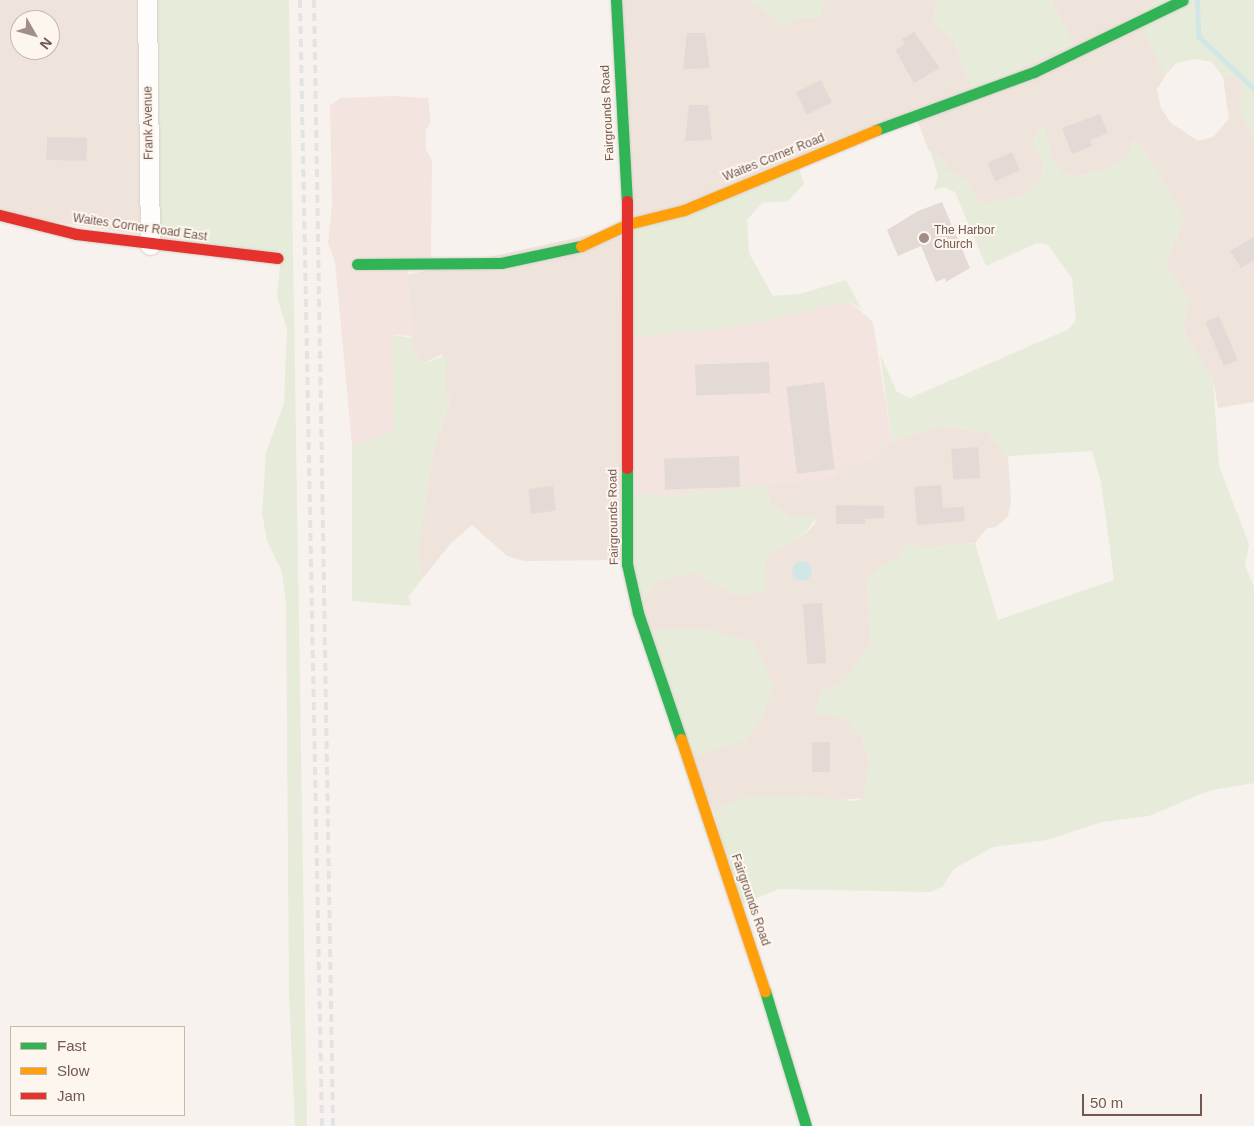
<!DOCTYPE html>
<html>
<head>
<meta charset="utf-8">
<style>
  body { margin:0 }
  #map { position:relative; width:1254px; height:1126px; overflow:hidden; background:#f7f2ed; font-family:Helvetica,sans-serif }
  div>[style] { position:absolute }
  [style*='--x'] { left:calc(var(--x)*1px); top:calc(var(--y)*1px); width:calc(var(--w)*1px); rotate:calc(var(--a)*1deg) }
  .residential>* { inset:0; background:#efe4db }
  .commercial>* { inset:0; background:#f4e4df }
  .green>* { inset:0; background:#e6ecd9 }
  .water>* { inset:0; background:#d0e7e6 }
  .round { border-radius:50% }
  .stream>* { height:5px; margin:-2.5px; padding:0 2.5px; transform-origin:2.5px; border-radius:2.5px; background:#d0e7e6 }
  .building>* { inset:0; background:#e3dad5; transform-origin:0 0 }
  .roads { filter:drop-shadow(0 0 1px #d6cfcb) drop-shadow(0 0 1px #d6cfcb) }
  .street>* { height:19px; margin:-9.5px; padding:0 9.5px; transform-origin:9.5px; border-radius:9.5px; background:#fefdfc }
  .fast>* { height:11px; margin:-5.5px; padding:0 5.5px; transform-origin:5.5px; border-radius:5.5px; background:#30b455 }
  .slow>* { height:11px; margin:-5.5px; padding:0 5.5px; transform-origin:5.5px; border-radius:5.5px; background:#ff9f0a }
  .jam>* { height:11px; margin:-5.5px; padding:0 5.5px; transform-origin:5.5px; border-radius:5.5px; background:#e5322d }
  .rail>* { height:4px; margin-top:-2px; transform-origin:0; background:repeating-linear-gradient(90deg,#e4e3e4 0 8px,transparent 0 13px) }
  .dots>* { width:14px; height:14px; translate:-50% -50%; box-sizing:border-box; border:2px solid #fdf6ef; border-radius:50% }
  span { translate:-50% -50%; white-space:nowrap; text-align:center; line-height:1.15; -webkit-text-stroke:4px #fdf6ef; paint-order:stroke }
  .street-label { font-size:12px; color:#73584f }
  .poi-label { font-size:12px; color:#73584f }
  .left { translate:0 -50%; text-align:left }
  .legend { position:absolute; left:10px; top:1026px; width:175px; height:90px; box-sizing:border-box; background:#fdf6ef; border:1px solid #c6b7af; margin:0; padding:6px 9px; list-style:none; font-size:15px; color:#73584f }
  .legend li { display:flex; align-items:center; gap:10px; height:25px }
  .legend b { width:25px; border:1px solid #c6b7af }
  .north { position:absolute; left:10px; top:10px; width:50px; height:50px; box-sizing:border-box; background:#fdf6ef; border:1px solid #c6b7af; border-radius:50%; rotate:128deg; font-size:14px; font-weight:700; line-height:20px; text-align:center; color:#73584f }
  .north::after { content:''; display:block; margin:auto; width:18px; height:22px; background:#a18e86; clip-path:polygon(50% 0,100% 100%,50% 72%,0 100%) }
  .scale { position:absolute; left:1082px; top:1094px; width:120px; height:22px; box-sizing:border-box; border:2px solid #73584f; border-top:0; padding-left:6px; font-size:15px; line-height:18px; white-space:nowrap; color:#73584f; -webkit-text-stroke:4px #fdf6ef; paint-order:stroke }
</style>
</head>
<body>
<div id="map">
  <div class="residential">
    <i style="clip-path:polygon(evenodd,0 0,148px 0,151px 236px,0 214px,0 0,20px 20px,50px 20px,50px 50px,20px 50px,20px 20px)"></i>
    <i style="clip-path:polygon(618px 0,752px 0,783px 25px,797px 18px,820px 17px,823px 0,938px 0,933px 15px,937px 25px,953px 40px,973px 90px,1073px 43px,1051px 0,1154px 0,1165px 76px,1157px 89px,1161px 108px,1171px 123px,1198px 141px,1213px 137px,1229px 119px,1223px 77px,1242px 76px,1241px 111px,1254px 138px,1254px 402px,1218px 408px,1213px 380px,1185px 337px,1183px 321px,1189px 302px,1165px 266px,1184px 218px,1142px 147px,1134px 140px,1128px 157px,1113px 167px,1076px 177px,1062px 173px,1052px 162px,1045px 129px,1033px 140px,1043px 164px,1041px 182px,1022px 196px,989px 204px,978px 201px,966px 180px,946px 170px,946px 165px,928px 149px,916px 117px,630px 224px)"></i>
    <i style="clip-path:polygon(620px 228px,628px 560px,524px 561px,507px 556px,472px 525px,452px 542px,422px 579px,418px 553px,422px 516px,433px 450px,451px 397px,445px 390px,442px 354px,423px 364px,412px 351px,407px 275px)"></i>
    <i style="clip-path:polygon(942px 426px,988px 432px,1008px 456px,1011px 500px,1008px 516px,996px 527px,987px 528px,975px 543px,922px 548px,882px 567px,867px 581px,871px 644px,843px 684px,822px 690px,815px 712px,844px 717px,861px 735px,870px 764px,864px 798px,831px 801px,803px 796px,713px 810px,689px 759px,763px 715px,773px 685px,646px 631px,638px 606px,658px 580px,694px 572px,736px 595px,766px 555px,804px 535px,815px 524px,816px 517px,790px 517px,770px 503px,766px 485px,801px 480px,842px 463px,866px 463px,892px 441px)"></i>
  </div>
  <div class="commercial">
    <i style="clip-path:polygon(395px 96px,428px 98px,431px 123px,426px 130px,426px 149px,432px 160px,431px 258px,407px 264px,414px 336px,394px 335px,394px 432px,352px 445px,335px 262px,328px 243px,332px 205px,330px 106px,340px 98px)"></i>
    <i style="clip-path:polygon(849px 301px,873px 322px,892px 441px,866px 463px,842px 463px,837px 477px,668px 496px,630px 493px,630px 338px,743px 326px)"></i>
  </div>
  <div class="green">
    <i style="clip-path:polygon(148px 0,289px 0,307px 1126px,295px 1126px,289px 994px,286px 603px,282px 572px,267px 541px,262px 513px,266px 452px,284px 404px,287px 329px,277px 297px,281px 256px,158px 247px)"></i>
    <i style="clip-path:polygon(752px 0,823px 0,821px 17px,797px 18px,783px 26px)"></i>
    <i style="clip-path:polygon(938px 0,1051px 0,1073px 43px,973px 90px,953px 40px,937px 26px,933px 16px)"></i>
    <i style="clip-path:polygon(1154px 0,1254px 0,1254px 138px,1241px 111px,1242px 77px,1223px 77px,1212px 62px,1194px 59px,1176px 63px,1165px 76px,1138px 16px)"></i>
    <i style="clip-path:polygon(1040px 128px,1045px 129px,1052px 162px,1062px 173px,1076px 177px,1113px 167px,1128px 157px,1134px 140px,1142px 147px,1184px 218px,1165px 266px,1189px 302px,1183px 321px,1185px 337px,1213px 380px,1219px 466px,1249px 544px,1245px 566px,1254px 586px,1254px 783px,1208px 791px,1149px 816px,1102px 822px,1047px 840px,993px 847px,954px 869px,943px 886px,931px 892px,779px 889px,740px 905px,713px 810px,746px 797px,803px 796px,853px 801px,864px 798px,870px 764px,861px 735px,844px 717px,815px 713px,822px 690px,843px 684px,871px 644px,867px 581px,880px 567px,900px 557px,905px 541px,922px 548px,975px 543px,998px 620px,1114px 580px,1101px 482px,1092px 451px,1008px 456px,988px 432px,943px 426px,892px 441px,880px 354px,897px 392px,910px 398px,1069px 329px,1076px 320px,1072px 278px,1047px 244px,1037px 243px,986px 266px,955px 192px,944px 187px,934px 190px,938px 175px,930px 151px,946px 165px,947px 170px,966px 180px,978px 201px,989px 204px,1022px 196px,1041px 182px,1043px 164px,1033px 140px)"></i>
    <i style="clip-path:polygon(798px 165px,804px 184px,788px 201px,762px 203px,747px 220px,749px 253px,773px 296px,800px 294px,846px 280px,862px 310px,849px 301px,743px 326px,630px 338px,630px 224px)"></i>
    <i style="clip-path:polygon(393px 335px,413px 338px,412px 351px,423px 364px,447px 355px,445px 390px,451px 397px,433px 450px,418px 553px,422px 579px,408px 597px,412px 606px,352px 601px,352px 445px,394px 432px)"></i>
    <i style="clip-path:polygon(766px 485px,770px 503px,790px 517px,817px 517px,804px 535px,766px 555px,764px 593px,736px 595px,694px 572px,658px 580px,638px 606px,646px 631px,702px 628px,754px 642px,773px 685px,763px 715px,746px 740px,690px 757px,688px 753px,639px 613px,635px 600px,628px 560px,629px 496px,630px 493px,668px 496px)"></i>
  </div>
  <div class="water">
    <i class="round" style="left:792px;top:561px;width:20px;height:20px"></i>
  </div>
  <div class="stream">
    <i style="--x:1197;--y:0;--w:36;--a:88"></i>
    <i style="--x:1198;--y:36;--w:77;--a:43.4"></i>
  </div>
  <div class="building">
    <i style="clip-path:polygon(914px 32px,940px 68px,914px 83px,895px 50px,905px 44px,902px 39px)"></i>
    <i style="clip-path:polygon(687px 33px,705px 33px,710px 68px,683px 69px)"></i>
    <i style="left:821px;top:80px;width:25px;height:28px;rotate:64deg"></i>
    <i style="clip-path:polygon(689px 105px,708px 105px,712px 140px,685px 141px)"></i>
    <i style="clip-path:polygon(1100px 114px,1108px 133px,1090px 140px,1092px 146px,1072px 154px,1062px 128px)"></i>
    <i style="left:47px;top:137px;width:40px;height:23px;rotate:1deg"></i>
    <i style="left:1012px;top:152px;width:20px;height:27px;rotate:66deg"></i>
    <i style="clip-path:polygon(942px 202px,970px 268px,946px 282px,945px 278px,936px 282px,921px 246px,898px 256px,887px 230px,918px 211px)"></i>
    <i style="clip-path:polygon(1254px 237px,1254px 260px,1241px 268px,1230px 251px)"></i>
    <i style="left:1219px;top:316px;width:48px;height:15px;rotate:67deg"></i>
    <i style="left:769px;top:362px;width:31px;height:74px;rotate:88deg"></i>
    <i style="left:824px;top:382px;width:88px;height:38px;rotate:83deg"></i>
    <i style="left:978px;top:447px;width:31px;height:27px;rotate:86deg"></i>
    <i style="left:739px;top:456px;width:31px;height:75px;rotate:88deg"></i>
    <i style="clip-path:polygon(941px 485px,943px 508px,964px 507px,965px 521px,917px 525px,914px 487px)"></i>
    <i style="left:553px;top:486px;width:25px;height:25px;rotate:83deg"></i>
    <i style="clip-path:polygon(836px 505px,884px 506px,884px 518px,865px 519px,865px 524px,836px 524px)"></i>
    <i style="left:822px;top:603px;width:60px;height:19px;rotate:86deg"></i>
    <i style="left:812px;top:742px;width:18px;height:30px"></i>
  </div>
  <div class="roads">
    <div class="street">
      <i style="--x:147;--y:0;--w:245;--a:89.3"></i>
    </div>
    <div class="fast">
      <i style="--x:616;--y:0;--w:201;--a:86.9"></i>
      <i style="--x:876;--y:130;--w:168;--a:-20.2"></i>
      <i style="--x:1034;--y:72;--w:165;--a:-25.8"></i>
      <i style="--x:357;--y:264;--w:144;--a:-0.4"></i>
      <i style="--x:501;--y:263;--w:82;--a:-12"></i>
      <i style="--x:627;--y:468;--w:96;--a:90"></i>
      <i style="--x:627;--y:564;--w:50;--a:77.3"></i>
      <i style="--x:638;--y:613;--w:133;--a:71.2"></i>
      <i style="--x:765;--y:991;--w:141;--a:73.1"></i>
    </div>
    <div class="slow">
      <i style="--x:581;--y:246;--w:52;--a:-25.1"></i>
      <i style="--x:628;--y:224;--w:58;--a:-14"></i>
      <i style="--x:684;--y:210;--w:208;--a:-22.6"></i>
      <i style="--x:681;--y:739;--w:266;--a:71.6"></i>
    </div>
    <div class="jam">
      <i style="--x:627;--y:201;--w:267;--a:90"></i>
      <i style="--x:0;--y:215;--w:78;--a:14"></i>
      <i style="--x:76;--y:234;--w:203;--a:6.8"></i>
    </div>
  </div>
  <div class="rail">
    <i style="--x:300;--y:0;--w:1126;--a:88.88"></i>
    <i style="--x:314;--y:0;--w:1126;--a:89.03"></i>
  </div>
  <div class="dots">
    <i style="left:924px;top:238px;background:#a18e86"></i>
  </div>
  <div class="street-label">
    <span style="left:608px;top:113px;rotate:-93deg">Fairgrounds Road</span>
    <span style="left:149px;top:123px;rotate:-91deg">Frank Avenue</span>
    <span style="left:774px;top:158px;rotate:-22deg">Waites Corner Road</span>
    <span style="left:140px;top:228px;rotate:8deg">Waites Corner Road East</span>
    <span style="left:614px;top:517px;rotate:-91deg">Fairgrounds Road</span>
    <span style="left:750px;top:900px;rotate:71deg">Fairgrounds Road</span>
  </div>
  <div class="poi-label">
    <span class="left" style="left:934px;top:238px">The Harbor<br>Church</span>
  </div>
  <ul class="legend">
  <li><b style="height:6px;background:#30b455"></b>Fast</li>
  <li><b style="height:6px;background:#ff9f0a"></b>Slow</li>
  <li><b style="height:6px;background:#e5322d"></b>Jam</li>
  </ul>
  <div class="north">N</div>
  <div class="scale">50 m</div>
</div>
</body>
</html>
